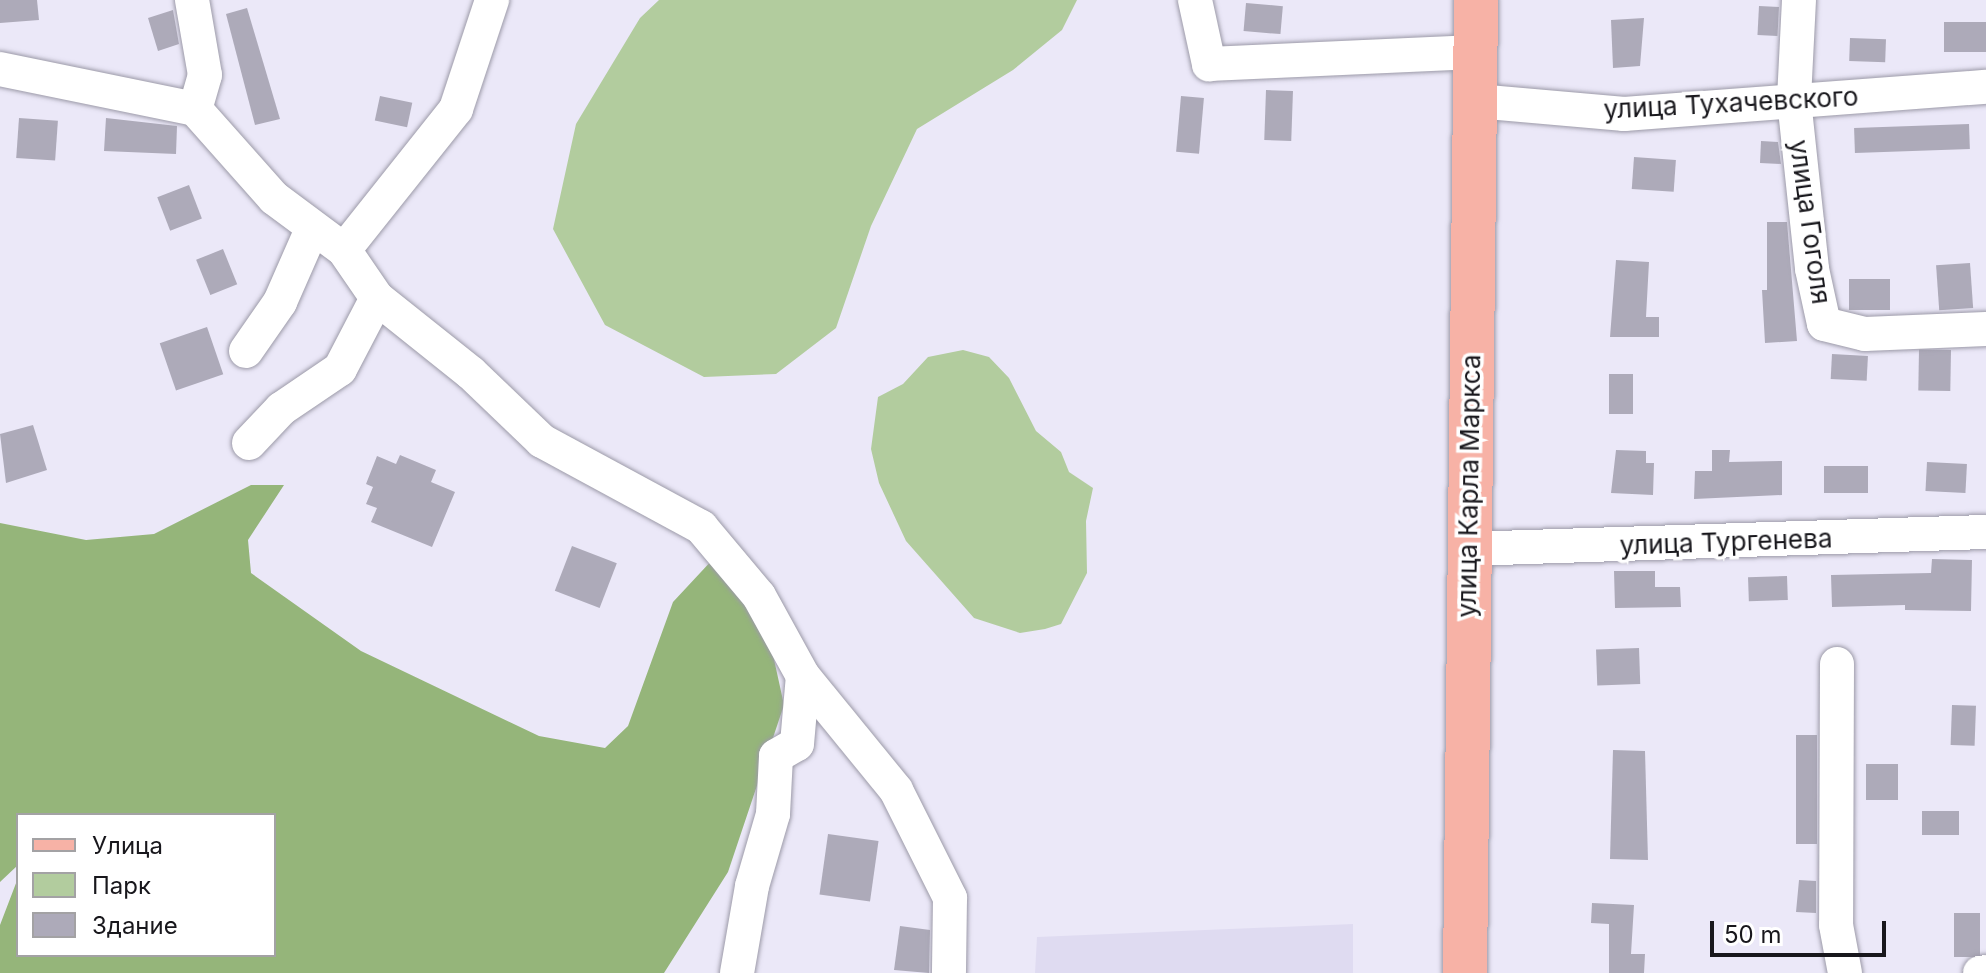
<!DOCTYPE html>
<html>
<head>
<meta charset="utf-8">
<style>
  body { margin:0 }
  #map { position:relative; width:1986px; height:973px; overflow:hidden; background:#ebe8f8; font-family:Inter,sans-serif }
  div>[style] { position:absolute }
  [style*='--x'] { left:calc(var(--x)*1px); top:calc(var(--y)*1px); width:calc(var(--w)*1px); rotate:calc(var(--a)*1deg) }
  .built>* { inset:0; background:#dfdbf1 }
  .green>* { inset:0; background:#b2cc9e }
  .forest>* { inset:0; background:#95b57a }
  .building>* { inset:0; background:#adaab9; transform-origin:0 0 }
  .roads { filter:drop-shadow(0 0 2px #9c9aa8) drop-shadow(0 0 2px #9c9aa8) }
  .minor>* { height:34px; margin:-17px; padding:0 17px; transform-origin:17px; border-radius:17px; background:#fff }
  .major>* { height:44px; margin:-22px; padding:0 22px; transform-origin:22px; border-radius:22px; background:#f7b2a6 }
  span { translate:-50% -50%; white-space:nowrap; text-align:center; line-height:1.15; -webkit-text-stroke:7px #fff; paint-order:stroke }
  .street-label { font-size:26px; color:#18171c }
  .legend { position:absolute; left:16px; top:813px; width:260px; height:144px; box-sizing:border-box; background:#fff; border:2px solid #a3a2a4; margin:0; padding:10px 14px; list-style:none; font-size:24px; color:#18171c }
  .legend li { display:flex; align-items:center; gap:16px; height:40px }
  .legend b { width:40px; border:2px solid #a3a2a4 }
  .scale { position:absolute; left:1710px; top:921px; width:176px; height:36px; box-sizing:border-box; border:4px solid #18171c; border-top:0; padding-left:10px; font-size:24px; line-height:28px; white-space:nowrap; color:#18171c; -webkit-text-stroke:6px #fff; paint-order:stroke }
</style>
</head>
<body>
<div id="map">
  <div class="built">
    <i style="clip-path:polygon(1353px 924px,1353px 973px,1035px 973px,1037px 937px)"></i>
  </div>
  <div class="green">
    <i style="clip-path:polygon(659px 0,1077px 0,1062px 30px,1013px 70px,917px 129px,871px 226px,836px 328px,776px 374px,704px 377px,605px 325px,553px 229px,576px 124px,640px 18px)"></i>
    <i style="clip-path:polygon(963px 350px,989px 357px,1009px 378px,1036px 431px,1061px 452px,1069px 472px,1093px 488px,1086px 521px,1087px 573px,1061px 624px,1045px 629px,1020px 633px,974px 618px,906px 541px,879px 483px,871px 449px,878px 397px,903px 384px,928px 357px)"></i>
  </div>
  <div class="forest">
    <i style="clip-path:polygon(251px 485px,284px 485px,248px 540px,251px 573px,361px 651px,539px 736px,605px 748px,628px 726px,673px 602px,714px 558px,770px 641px,784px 705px,728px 872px,664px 973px,0 973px,0 925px,18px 878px,18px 955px,274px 955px,274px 815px,18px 815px,18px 865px,0 882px,0 523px,86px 540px,154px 534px)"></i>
  </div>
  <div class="building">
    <i style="clip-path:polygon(0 0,37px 0,39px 20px,0 23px)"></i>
    <i style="left:1246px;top:3px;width:37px;height:28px;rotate:5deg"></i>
    <i style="left:1759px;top:6px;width:20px;height:29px;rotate:3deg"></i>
    <i style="clip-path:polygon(247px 8px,280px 119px,255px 125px,226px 14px)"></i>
    <i style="clip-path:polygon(173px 10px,179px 44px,158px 51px,148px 18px)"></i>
    <i style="clip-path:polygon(1644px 18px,1640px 66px,1613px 68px,1611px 20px)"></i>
    <i style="left:1986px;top:22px;width:30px;height:42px;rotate:90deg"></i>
    <i style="left:1850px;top:38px;width:36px;height:23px;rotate:2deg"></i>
    <i style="left:1266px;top:90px;width:27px;height:50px;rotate:2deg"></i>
    <i style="left:380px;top:96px;width:33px;height:25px;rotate:12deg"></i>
    <i style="left:1181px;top:96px;width:23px;height:56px;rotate:5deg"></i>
    <i style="left:19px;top:118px;width:39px;height:40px;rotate:4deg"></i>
    <i style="clip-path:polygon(106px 118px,177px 126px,176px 154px,104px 151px)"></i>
    <i style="left:1969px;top:124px;width:25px;height:115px;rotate:88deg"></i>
    <i style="clip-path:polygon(1761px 141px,1778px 142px,1781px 164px,1760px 163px)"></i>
    <i style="left:1634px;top:157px;width:42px;height:32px;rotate:4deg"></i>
    <i style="left:189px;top:185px;width:36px;height:34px;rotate:69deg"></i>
    <i style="clip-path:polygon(1767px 222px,1787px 222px,1797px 341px,1765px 343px,1762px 290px,1767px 290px)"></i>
    <i style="left:223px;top:249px;width:38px;height:29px;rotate:68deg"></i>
    <i style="clip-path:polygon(1616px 260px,1649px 262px,1646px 317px,1659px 317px,1659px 337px,1610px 337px)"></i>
    <i style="left:1970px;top:263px;width:45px;height:34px;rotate:86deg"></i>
    <i style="left:1849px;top:279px;width:41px;height:31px"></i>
    <i style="left:207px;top:327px;width:50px;height:50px;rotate:71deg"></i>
    <i style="left:1951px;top:350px;width:41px;height:32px;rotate:91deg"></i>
    <i style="left:1832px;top:354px;width:36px;height:25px;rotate:3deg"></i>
    <i style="left:1609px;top:374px;width:24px;height:40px"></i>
    <i style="clip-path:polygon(33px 425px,47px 470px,6px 483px,0 434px)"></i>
    <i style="clip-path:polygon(1616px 450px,1646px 451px,1646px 463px,1654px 463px,1653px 495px,1611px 493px)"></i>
    <i style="clip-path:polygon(1712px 450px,1730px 450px,1729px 462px,1782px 461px,1782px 495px,1694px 499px,1695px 471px,1712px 471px)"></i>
    <i style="clip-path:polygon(400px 455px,436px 470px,431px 482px,455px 492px,432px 547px,371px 522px,377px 508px,366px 504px,373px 487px,366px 484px,377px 456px,396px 464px)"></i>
    <i style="left:1927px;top:462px;width:40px;height:29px;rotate:3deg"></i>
    <i style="left:1824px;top:466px;width:44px;height:27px"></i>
    <i style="left:572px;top:546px;width:48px;height:48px;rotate:21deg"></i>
    <i style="clip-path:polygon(1932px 559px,1972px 560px,1971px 611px,1905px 610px,1905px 605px,1832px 607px,1831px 575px,1931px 573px)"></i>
    <i style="clip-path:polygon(1614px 571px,1655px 571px,1655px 587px,1680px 587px,1681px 607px,1615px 608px)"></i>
    <i style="left:1787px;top:576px;width:24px;height:39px;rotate:88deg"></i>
    <i style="left:1639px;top:648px;width:36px;height:43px;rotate:88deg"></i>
    <i style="left:1952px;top:705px;width:24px;height:40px;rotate:2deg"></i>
    <i style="left:1796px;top:735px;width:21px;height:109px"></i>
    <i style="clip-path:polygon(1613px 750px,1645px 751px,1648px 860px,1610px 859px)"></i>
    <i style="left:1866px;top:764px;width:32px;height:36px"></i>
    <i style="left:1922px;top:811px;width:37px;height:24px"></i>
    <i style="left:828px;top:834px;width:51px;height:61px;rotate:8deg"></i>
    <i style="clip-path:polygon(1799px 880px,1816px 881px,1816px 913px,1796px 912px)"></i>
    <i style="clip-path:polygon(1592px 903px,1634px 905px,1631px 954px,1645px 954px,1644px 973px,1609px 973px,1609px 924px,1591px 923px)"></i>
    <i style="left:1954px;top:913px;width:26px;height:44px"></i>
    <i style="clip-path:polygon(900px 926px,930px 930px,929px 973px,894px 970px)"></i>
  </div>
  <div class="roads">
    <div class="minor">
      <i style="--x:192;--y:0;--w:76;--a:80.2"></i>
      <i style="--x:205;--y:75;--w:35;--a:106"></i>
      <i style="--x:195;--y:109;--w:119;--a:48.4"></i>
      <i style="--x:274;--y:198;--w:87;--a:36.6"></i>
      <i style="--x:344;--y:250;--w:58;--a:55.5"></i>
      <i style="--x:377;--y:298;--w:120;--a:38.6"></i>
      <i style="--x:471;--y:373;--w:98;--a:43.8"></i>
      <i style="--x:542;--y:441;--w:181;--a:28.4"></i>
      <i style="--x:701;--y:527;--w:90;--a:50"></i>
      <i style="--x:759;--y:596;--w:91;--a:61.2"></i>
      <i style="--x:803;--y:676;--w:147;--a:50.8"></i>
      <i style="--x:896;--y:790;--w:121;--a:63.4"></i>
      <i style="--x:950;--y:898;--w:75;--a:90.8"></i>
      <i style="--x:1195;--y:0;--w:66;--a:77.7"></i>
      <i style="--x:1209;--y:64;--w:266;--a:-2.6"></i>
      <i style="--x:1799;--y:0;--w:100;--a:92.9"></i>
      <i style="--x:1794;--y:100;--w:170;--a:83.9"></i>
      <i style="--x:1812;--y:269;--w:56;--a:77.7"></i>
      <i style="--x:1824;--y:324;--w:42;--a:13.7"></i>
      <i style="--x:1865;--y:334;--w:121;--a:-2.4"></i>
      <i style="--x:0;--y:69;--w:199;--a:11.6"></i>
      <i style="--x:1476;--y:101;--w:149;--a:5"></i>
      <i style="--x:1624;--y:114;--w:363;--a:-4.3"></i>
      <i style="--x:344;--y:250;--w:180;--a:-51.5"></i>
      <i style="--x:456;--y:109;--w:115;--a:-71.7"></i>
      <i style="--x:246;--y:351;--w:60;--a:-55.2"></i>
      <i style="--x:280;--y:302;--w:80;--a:-66.3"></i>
      <i style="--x:249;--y:443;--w:47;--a:-46.7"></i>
      <i style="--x:281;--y:409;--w:71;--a:-34.1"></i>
      <i style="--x:340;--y:369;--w:80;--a:-62.5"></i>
      <i style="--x:1467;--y:549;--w:519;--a:-1.88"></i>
      <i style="--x:1837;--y:664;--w:261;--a:90.2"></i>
      <i style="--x:1836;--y:925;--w:49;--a:79.4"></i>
      <i style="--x:737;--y:973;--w:88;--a:-80.2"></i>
      <i style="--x:752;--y:886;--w:75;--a:-73.7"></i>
      <i style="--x:773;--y:814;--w:58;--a:-87"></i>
      <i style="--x:776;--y:756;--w:24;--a:-30"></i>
      <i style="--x:797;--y:744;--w:68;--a:-85"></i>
      <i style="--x:1980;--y:973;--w:6;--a:-9"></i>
    </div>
    <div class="major">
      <i style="--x:1465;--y:973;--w:973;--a:-89.35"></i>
    </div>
  </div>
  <div class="street-label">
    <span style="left:1731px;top:103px;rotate:-3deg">улица Тухачевского</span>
    <span style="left:1810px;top:222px;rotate:82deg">улица Гоголя</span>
    <span style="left:1469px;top:486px;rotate:-89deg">улица Карла Маркса</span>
    <span style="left:1726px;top:542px;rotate:-2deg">улица Тургенева</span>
  </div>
  <ul class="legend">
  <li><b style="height:10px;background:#f7b2a6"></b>Улица</li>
  <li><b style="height:22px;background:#b2cc9e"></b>Парк</li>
  <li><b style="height:22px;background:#adaab9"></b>Здание</li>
  </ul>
  <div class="scale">50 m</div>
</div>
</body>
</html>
